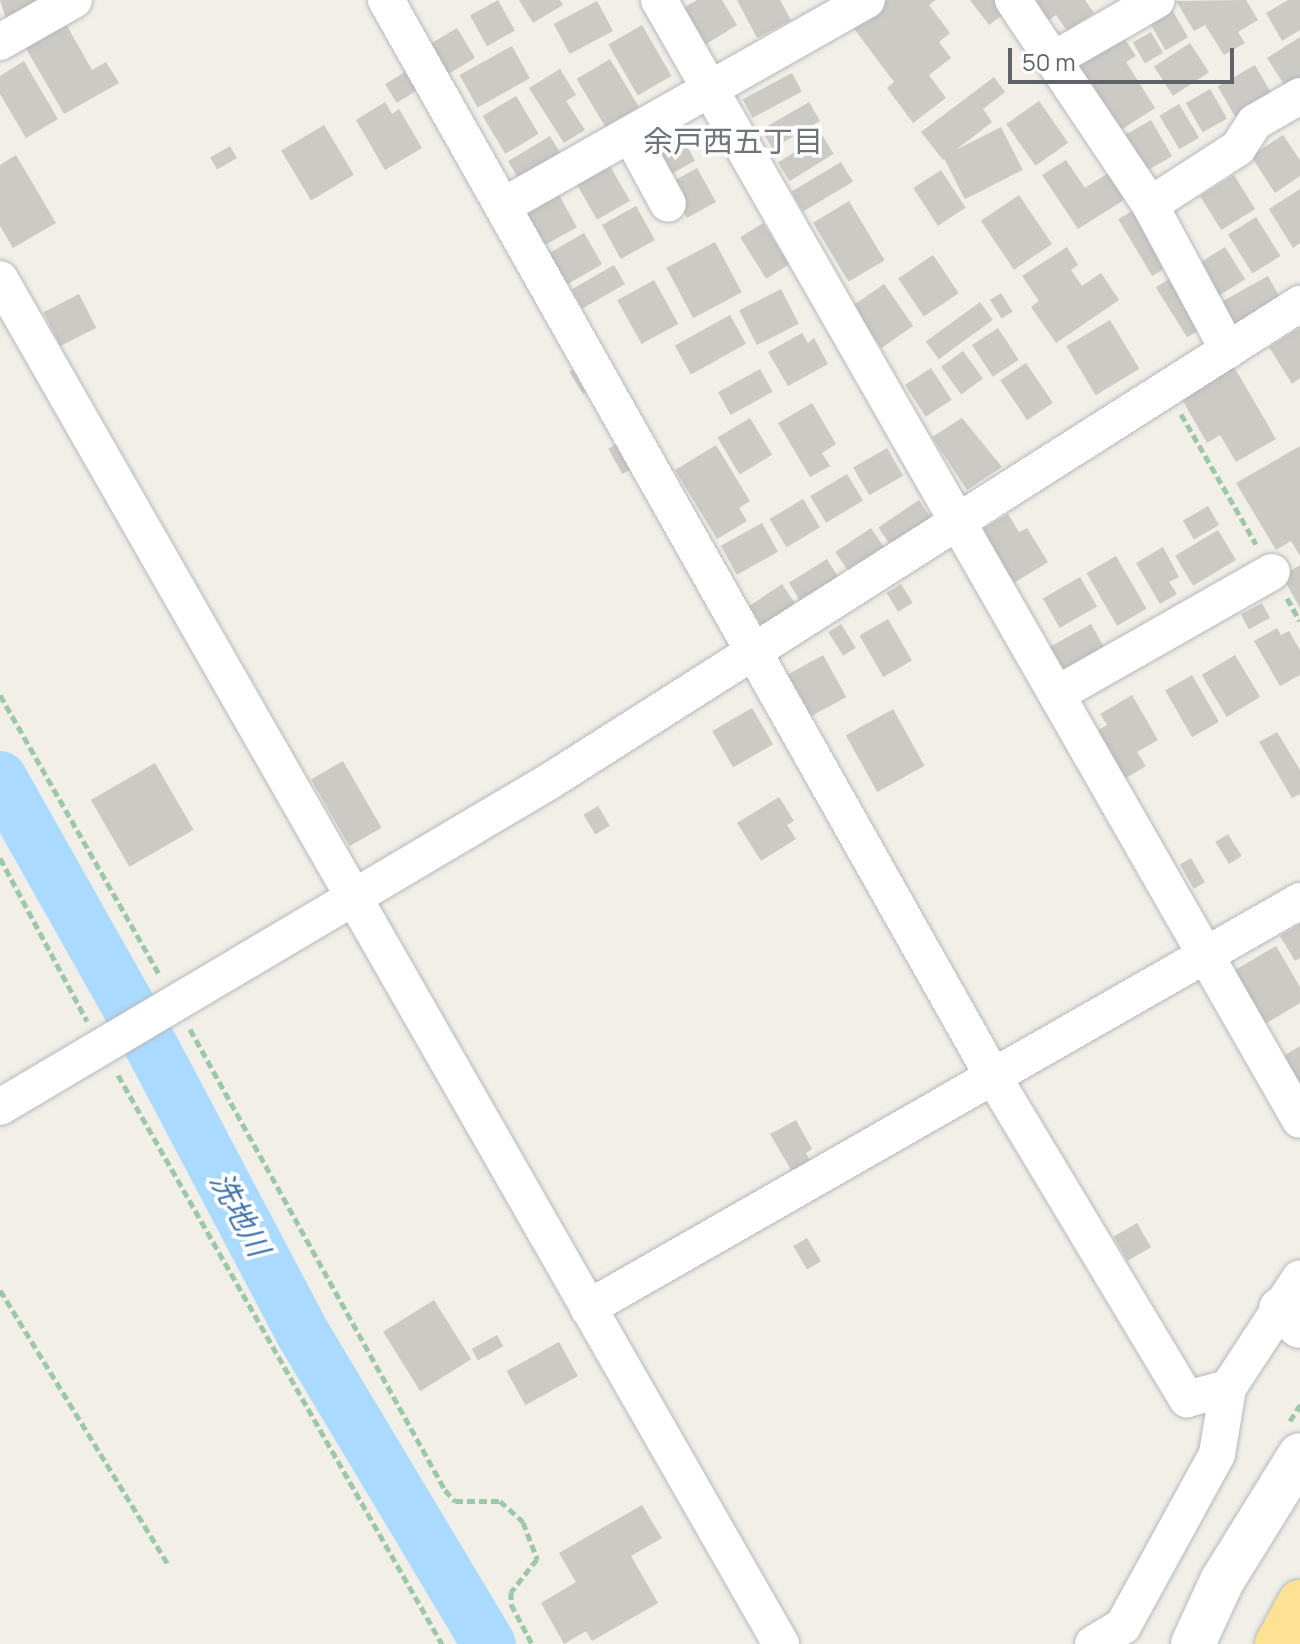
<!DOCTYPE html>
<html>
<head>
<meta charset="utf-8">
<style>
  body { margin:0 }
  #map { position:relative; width:1300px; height:1644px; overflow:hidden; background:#f1efe8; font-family:Manrope,"Noto Sans JP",sans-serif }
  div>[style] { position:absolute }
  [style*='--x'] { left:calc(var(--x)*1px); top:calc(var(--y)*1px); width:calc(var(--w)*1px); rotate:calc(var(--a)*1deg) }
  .river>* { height:54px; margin:-27px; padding:0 27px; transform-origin:27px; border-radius:27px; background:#aadaff }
  .building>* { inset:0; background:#cccac5; transform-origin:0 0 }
  .path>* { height:5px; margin-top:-2.5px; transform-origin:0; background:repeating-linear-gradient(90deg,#9cc7a9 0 8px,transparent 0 12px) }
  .roads { filter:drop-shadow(0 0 2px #b5b8bc) drop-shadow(0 0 2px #b5b8bc) }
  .minor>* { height:36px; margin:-18px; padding:0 18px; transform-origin:18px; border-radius:18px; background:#fff }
  .tertiary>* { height:44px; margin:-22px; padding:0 22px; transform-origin:22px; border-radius:22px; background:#fff }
  .motorway>* { height:44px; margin:-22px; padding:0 22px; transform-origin:22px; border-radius:22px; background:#fde293 }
  span { translate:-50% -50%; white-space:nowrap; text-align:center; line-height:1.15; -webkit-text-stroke:7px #fff; paint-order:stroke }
  .neighbourhood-label { font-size:30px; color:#70757a }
  .water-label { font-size:30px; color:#4174aa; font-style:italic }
  .scale { position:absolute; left:1008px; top:48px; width:226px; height:36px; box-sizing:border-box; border:4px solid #5f6368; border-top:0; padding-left:10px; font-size:24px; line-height:28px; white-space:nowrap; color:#5f6368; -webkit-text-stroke:6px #fff; paint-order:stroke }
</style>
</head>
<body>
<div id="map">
  <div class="river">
    <i style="--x:0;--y:778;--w:318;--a:60.6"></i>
    <i style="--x:156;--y:1055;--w:313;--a:62.2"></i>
    <i style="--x:302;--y:1332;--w:364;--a:59.1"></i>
  </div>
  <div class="building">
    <i style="clip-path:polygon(0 0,39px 0,6px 19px)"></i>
    <i style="left:498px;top:0;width:35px;height:32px;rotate:61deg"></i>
    <i style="clip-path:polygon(519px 0,560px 0,563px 5px,533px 23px)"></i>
    <i style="clip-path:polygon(697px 0,722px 0,737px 25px,700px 48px,678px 11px)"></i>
    <i style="clip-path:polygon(737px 0,780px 0,791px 20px,757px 38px)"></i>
    <i style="clip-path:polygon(887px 0,936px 0,929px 5px,950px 33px,939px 42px,951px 58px,929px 75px,946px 98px,913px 123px,887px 88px,894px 82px,852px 26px)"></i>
    <i style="clip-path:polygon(970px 0,1006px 0,1012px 8px,989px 25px)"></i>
    <i style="clip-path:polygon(1038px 0,1085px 0,1094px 13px,1067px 31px,1056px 15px,1042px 25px,1031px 8px)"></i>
    <i style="clip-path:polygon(1246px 0,1258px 20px,1238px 32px,1245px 43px,1224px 55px,1205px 25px,1194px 31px,1176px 1px)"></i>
    <i style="clip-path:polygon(1288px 0,1300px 0,1300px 30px,1282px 41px,1266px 13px)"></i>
    <i style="left:597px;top:1px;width:34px;height:49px;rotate:62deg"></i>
    <i style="left:1170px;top:6px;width:36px;height:26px;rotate:60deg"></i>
    <i style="clip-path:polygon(66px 24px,92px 70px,106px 62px,119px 83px,64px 114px,25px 47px)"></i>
    <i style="left:642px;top:25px;width:59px;height:39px;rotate:60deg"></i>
    <i style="left:457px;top:28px;width:35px;height:39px;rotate:59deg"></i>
    <i style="clip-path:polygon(1120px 32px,1136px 56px,1126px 62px,1155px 108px,1113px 135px,1069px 65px)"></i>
    <i style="left:1151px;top:32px;width:24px;height:21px;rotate:60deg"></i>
    <i style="clip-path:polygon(1300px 37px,1300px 88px,1290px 94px,1267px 58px)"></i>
    <i style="left:1190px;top:43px;width:35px;height:43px;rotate:57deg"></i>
    <i style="left:512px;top:46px;width:37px;height:60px;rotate:61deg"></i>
    <i style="left:610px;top:59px;width:56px;height:39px;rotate:59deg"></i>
    <i style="clip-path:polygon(24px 61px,58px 119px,26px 138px,0 94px,0 76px)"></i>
    <i style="left:1255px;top:65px;width:34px;height:43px;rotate:60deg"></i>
    <i style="clip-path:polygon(560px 69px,576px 95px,566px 101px,585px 130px,564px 143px,529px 88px)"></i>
    <i style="left:408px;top:70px;width:22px;height:27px;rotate:58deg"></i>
    <i style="left:792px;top:73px;width:21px;height:56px;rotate:62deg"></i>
    <i style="clip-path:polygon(994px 77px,1005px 92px,983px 109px,992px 122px,943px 160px,921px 132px)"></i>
    <i style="left:1210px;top:89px;width:34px;height:28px;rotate:60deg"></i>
    <i style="left:516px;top:96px;width:44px;height:39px;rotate:59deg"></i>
    <i style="left:1039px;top:101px;width:51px;height:40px;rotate:55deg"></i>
    <i style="clip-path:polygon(385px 102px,392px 114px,399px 109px,422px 148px,385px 170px,356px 120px)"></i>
    <i style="left:809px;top:102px;width:22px;height:55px;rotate:60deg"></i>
    <i style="left:1179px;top:104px;width:39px;height:23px;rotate:59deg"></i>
    <i style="left:1151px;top:120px;width:42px;height:33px;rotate:60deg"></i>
    <i style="left:324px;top:125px;width:58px;height:50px;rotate:59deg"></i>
    <i style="left:1001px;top:127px;width:48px;height:65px;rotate:63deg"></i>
    <i style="left:679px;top:132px;width:33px;height:34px;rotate:61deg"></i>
    <i style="left:822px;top:135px;width:22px;height:52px;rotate:58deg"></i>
    <i style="clip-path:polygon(1283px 135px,1300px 160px,1300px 176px,1275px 193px,1251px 156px)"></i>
    <i style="left:550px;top:136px;width:29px;height:49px;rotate:59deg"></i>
    <i style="left:230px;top:146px;width:14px;height:23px;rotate:60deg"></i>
    <i style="clip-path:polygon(16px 155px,56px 223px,13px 248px,0 226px,0 165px)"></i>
    <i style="clip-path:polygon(1066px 160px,1085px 188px,1110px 172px,1127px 198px,1078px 229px,1042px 175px)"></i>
    <i style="left:841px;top:162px;width:23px;height:58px;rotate:59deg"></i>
    <i style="left:610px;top:166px;width:40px;height:38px;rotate:60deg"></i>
    <i style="left:697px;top:168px;width:39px;height:33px;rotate:61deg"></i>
    <i style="left:941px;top:170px;width:45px;height:33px;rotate:57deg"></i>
    <i style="left:1234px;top:175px;width:40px;height:40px;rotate:58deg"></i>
    <i style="clip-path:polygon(1300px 189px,1300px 243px,1293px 248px,1269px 209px)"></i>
    <i style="left:559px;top:195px;width:37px;height:42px;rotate:61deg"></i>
    <i style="left:1019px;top:195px;width:59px;height:46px;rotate:56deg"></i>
    <i style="left:849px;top:201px;width:69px;height:42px;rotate:59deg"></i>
    <i style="left:636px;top:206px;width:39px;height:39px;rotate:61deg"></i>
    <i style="left:1137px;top:208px;width:66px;height:22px;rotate:59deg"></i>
    <i style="left:1256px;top:217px;width:46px;height:33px;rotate:58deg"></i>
    <i style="left:763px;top:223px;width:49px;height:27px;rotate:58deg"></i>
    <i style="left:584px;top:233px;width:36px;height:42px;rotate:60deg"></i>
    <i style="left:715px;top:242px;width:57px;height:55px;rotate:62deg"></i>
    <i style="clip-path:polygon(1067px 247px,1078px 265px,1071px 270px,1082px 286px,1101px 273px,1119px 300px,1056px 343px,1031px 307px,1039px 301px,1022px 276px)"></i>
    <i style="left:1225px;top:247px;width:38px;height:32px;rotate:58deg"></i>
    <i style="left:933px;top:255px;width:46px;height:42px;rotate:56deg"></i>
    <i style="left:614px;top:265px;width:22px;height:49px;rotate:60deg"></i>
    <i style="left:1177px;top:274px;width:59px;height:25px;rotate:58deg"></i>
    <i style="left:1268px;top:276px;width:29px;height:53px;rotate:61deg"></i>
    <i style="left:654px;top:280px;width:50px;height:42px;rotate:61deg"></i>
    <i style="left:884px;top:284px;width:51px;height:39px;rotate:55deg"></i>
    <i style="left:781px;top:289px;width:39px;height:47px;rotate:63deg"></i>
    <i style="left:1001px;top:293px;width:22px;height:13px;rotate:58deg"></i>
    <i style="left:79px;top:294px;width:38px;height:40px;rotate:63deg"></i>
    <i style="left:980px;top:302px;width:22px;height:67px;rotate:54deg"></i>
    <i style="left:730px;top:315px;width:33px;height:63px;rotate:61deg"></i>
    <i style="left:1110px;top:320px;width:57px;height:51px;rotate:59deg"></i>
    <i style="left:998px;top:328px;width:38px;height:31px;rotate:57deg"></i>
    <i style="clip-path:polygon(1300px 328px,1300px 378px,1292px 384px,1269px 347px)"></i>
    <i style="clip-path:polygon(802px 333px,808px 343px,814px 338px,828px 364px,788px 386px,768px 352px)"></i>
    <i style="left:963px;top:351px;width:34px;height:27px;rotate:54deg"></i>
    <i style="left:584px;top:363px;width:26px;height:17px;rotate:59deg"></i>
    <i style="left:1026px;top:363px;width:48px;height:31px;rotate:56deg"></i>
    <i style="clip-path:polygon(1233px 365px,1276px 439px,1236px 462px,1220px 435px,1207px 443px,1180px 396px)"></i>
    <i style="left:931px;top:368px;width:38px;height:31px;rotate:57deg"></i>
    <i style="left:760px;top:369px;width:26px;height:48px;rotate:61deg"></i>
    <i style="clip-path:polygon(812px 403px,836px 444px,822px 453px,830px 466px,810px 477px,778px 423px)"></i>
    <i style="left:750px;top:418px;width:43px;height:38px;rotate:59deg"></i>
    <i style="clip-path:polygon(962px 418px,1002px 467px,967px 490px,932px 437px)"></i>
    <i style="left:624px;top:440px;width:29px;height:18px;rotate:61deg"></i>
    <i style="clip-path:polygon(716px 445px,750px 501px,739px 508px,747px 521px,717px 539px,675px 470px)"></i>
    <i style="clip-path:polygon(1300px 446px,1300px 556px,1291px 541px,1276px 550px,1236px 483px)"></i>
    <i style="left:887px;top:448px;width:32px;height:39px;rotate:60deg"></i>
    <i style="left:847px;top:474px;width:31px;height:43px;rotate:59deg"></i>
    <i style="left:803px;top:499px;width:33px;height:39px;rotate:59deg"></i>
    <i style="left:919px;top:500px;width:27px;height:49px;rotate:56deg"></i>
    <i style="left:1208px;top:506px;width:22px;height:29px;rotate:60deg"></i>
    <i style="clip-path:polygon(1008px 514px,1019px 532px,1027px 528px,1048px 562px,1014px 583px,981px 530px)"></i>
    <i style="left:762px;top:523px;width:33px;height:47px;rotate:61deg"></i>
    <i style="left:871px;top:528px;width:29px;height:43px;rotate:56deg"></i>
    <i style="left:1218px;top:530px;width:35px;height:50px;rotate:59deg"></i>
    <i style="clip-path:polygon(1163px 547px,1179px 577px,1169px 582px,1177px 594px,1160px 604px,1136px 563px)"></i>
    <i style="left:1116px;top:556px;width:61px;height:34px;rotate:60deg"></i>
    <i style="left:827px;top:559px;width:28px;height:45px;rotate:58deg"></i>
    <i style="clip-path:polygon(1300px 565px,1300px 608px,1282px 576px)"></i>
    <i style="left:1080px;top:577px;width:34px;height:43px;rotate:60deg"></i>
    <i style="left:782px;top:584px;width:30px;height:40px;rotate:56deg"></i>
    <i style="left:901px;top:584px;width:22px;height:17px;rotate:58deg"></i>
    <i style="left:1262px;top:603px;width:17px;height:24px;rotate:62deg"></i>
    <i style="left:888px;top:619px;width:48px;height:33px;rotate:60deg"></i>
    <i style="left:841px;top:624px;width:28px;height:15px;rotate:58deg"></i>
    <i style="left:1091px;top:624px;width:33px;height:51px;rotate:61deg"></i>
    <i style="clip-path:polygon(1277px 628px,1281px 635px,1289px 631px,1300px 650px,1300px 675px,1280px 686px,1254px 641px)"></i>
    <i style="left:823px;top:655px;width:48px;height:40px;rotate:61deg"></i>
    <i style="left:1235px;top:655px;width:49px;height:39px;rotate:59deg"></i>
    <i style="left:1192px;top:675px;width:54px;height:31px;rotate:60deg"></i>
    <i style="clip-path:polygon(1132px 695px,1158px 740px,1137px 752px,1146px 766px,1121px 781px,1093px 733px,1107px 725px,1100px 714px)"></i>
    <i style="left:752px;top:708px;width:42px;height:46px;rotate:60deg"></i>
    <i style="left:893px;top:709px;width:65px;height:54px;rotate:61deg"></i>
    <i style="clip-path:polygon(1277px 732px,1300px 770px,1300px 794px,1292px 798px,1259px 742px)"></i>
    <i style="left:343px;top:761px;width:77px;height:37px;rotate:60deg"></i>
    <i style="left:155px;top:763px;width:77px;height:74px;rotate:60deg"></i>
    <i style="clip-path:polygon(779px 797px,794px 821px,787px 825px,796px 839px,761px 861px,737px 823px)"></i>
    <i style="left:598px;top:806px;width:23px;height:17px;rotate:59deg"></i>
    <i style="left:1228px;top:834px;width:26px;height:15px;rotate:58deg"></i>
    <i style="left:1191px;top:858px;width:28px;height:13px;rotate:60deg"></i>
    <i style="clip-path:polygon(1300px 924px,1300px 958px,1295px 961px,1280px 936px)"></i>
    <i style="clip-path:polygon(1276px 946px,1300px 987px,1300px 1003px,1265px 1024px,1235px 970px)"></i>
    <i style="clip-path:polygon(1300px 1046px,1300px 1083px,1296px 1085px,1280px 1058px)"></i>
    <i style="clip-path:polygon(796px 1120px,812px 1149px,806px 1153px,814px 1168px,796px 1178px,770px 1134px)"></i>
    <i style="left:1137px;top:1223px;width:28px;height:27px;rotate:60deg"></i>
    <i style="left:807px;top:1238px;width:27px;height:16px;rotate:59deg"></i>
    <i style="left:434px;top:1300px;width:70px;height:60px;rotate:58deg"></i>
    <i style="left:497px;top:1335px;width:13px;height:29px;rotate:61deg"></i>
    <i style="left:559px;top:1342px;width:39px;height:60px;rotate:61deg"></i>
    <i style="clip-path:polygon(642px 1505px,662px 1538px,631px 1556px,658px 1603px,592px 1641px,586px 1631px,564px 1644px,541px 1603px,576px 1582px,559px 1553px)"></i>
  </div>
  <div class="path">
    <i style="--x:1181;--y:414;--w:150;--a:60"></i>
    <i style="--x:1287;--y:598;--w:26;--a:61"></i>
    <i style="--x:0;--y:695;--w:322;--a:60.3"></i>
    <i style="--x:0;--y:858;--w:185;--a:61.9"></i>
    <i style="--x:190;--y:1029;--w:527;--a:61.05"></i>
    <i style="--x:445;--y:1490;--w:15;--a:48"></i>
    <i style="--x:455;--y:1501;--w:45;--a:0"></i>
    <i style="--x:500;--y:1501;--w:31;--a:42"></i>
    <i style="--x:523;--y:1522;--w:40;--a:69"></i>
    <i style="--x:537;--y:1559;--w:42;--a:128.2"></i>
    <i style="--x:511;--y:1592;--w:12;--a:90"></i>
    <i style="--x:511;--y:1604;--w:45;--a:62.3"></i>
    <i style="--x:118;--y:1075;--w:655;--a:60.34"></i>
    <i style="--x:0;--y:1290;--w:321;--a:58.5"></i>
    <i style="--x:1290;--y:1421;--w:19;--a:-58"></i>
  </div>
  <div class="roads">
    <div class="minor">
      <i style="--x:386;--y:0;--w:1238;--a:60.58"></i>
      <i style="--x:994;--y:1078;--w:375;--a:59"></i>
      <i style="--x:1187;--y:1399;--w:42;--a:-15"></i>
      <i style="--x:659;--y:0;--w:1290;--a:60.22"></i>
      <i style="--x:1013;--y:0;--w:247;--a:56.2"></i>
      <i style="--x:1150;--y:205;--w:165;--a:61.7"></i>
      <i style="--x:0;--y:42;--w:85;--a:-29.6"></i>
      <i style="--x:1056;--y:58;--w:116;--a:-29.9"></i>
      <i style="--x:631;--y:136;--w:77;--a:61.4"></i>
      <i style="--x:1150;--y:205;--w:105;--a:-32.9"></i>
      <i style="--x:1238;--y:148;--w:31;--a:-57"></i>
      <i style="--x:1255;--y:122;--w:52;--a:-30"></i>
      <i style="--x:503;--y:206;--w:418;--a:-29.5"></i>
      <i style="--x:0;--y:279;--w:1573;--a:60.22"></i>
      <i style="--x:1057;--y:694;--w:247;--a:-29.6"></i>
      <i style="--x:0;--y:1107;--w:639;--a:-30.66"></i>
      <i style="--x:550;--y:781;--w:889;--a:-32.46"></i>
      <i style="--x:588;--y:1308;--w:820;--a:-29.75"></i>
      <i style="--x:1093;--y:1644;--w:35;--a:-31"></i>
      <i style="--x:1123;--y:1626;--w:196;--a:-61.3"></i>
      <i style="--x:1217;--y:1454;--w:67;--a:-80.5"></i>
      <i style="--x:1228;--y:1388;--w:131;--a:-56.8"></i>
    </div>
    <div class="tertiary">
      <i style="--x:1281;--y:1309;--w:25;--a:42"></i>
      <i style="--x:1193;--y:1644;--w:69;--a:-65.3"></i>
      <i style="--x:1222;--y:1581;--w:148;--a:-58.2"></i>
    </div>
    <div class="motorway">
      <i style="--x:1277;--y:1644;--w:48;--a:-61.3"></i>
    </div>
  </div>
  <div class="neighbourhood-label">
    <span style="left:733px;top:141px">余戸西五丁目</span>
  </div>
  <div class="water-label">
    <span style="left:240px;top:1214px;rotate:62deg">洗地川</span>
  </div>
  <div class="scale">50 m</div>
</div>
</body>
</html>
